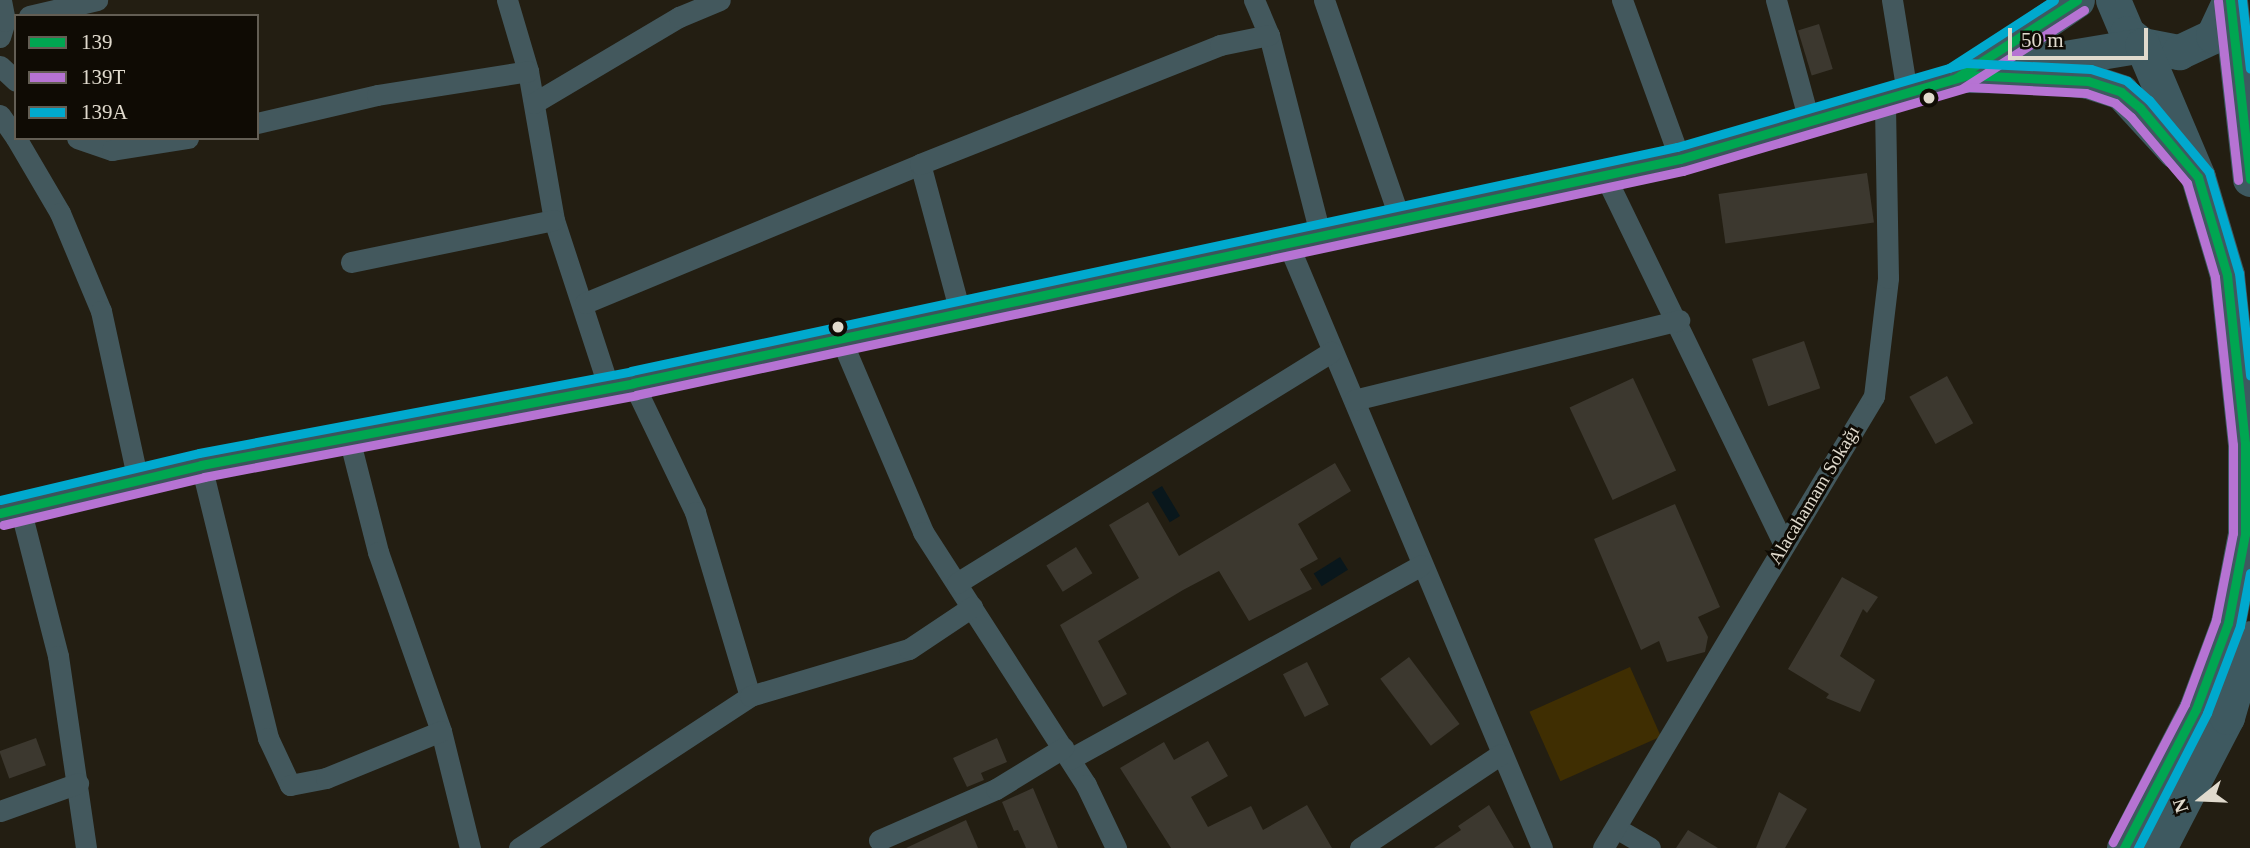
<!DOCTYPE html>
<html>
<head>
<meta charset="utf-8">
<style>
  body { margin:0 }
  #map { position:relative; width:2250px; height:848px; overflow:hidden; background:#231e12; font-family:"Times New Roman",serif }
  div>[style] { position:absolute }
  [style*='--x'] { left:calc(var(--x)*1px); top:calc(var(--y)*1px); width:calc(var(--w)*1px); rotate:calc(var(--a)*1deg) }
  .green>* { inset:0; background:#3f2e02; transform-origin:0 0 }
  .water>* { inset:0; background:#09171c; transform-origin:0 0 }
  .building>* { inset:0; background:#3c382f; transform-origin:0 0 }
  .minor>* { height:21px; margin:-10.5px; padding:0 10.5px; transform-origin:10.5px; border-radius:10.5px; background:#43585d }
  .secondary>* { height:30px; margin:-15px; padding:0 15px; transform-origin:15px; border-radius:15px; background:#3b545b }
  .trunk>* { height:35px; margin:-17.5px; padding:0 17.5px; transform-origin:17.5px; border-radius:17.5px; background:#3e5960 }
  .bus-1>* { height:9px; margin:-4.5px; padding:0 4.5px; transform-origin:4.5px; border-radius:4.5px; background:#00a651 }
  .bus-2>* { height:9px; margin:-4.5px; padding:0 4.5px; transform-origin:4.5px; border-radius:4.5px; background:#b673d3 }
  .bus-3>* { height:9px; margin:-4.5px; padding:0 4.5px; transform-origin:4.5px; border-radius:4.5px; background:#00a9ce }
  .dots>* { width:19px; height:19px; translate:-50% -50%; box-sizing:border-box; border:4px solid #0f0b04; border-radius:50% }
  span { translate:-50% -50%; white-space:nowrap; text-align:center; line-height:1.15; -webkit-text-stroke:6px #0f0b04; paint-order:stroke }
  .street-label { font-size:19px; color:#e0dacd }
  .legend { position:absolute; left:14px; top:14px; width:245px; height:126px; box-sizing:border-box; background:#0f0b04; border:2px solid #635e54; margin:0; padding:9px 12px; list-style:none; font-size:21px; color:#e0dacd }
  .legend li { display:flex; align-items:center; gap:14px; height:35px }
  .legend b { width:35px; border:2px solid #635e54 }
  .north { position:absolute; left:2166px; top:764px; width:70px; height:70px; -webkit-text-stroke:5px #0f0b04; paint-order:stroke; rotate:252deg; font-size:19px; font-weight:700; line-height:28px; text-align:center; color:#e0dacd }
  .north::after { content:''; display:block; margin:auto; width:24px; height:32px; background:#e0dacd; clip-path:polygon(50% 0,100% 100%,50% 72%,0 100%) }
  .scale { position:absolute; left:2008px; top:28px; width:140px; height:32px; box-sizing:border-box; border:4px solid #e0dacd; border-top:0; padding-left:9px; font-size:21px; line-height:24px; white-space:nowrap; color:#e0dacd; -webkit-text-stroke:5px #0f0b04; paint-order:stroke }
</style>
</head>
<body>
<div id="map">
  <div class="green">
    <i style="left:1630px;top:667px;width:76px;height:110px;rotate:66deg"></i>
  </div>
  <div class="water">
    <i style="left:1162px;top:486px;width:35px;height:12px;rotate:59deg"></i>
    <i style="left:1340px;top:557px;width:15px;height:31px;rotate:58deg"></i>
  </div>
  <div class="building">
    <i style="left:1819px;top:24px;width:47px;height:22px;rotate:73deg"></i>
    <i style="left:1867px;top:173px;width:50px;height:150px;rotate:82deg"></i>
    <i style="left:1804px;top:341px;width:50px;height:55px;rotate:71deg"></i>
    <i style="left:1947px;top:376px;width:54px;height:43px;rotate:61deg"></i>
    <i style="left:1633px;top:378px;width:102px;height:70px;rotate:65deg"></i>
    <i style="clip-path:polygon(1335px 463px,1351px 491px,1298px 524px,1318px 559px,1300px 569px,1312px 589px,1249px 621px,1219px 571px,1183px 590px,1098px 641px,1127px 694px,1103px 707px,1060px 625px,1139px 578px,1109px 525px,1148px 502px,1179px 556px)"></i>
    <i style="clip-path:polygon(1675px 504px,1720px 607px,1698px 617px,1708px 637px,1705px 652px,1667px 662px,1659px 641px,1641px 650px,1594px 539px)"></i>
    <i style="left:1076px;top:547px;width:31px;height:35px;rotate:58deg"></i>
    <i style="clip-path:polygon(1842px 577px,1878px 597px,1867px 613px,1863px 609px,1840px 656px,1875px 680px,1860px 712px,1826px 698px,1829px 694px,1788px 669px)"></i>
    <i style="left:1409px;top:657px;width:84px;height:36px;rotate:53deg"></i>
    <i style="left:1307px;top:662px;width:48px;height:27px;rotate:63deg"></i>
    <i style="left:36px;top:738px;width:29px;height:39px;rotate:70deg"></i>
    <i style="clip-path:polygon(997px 738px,1007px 762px,981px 773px,984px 780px,967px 787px,953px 758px)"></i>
    <i style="clip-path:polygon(1208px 741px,1228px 776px,1191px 797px,1208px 827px,1251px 806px,1263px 830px,1307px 805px,1332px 848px,1171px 848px,1120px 768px,1164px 742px,1174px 760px)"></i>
    <i style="clip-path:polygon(1033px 788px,1058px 848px,1026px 848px,1018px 830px,1014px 831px,1002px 802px)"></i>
    <i style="clip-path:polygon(1779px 792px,1807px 809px,1785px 848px,1756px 848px)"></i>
    <i style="clip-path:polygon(1489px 805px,1514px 848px,1434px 848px,1461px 830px,1458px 826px)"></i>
    <i style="clip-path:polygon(966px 820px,978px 848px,906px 848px)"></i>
    <i style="clip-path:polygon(1688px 830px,1718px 848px,1676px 848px)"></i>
  </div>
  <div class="minor">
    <i style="--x:507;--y:0;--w:74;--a:73.5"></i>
    <i style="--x:528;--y:71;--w:151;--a:80.1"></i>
    <i style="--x:554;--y:220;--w:177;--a:71.9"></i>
    <i style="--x:1254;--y:0;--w:38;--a:67"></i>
    <i style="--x:1269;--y:35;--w:209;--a:75.6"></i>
    <i style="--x:1324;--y:0;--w:233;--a:70.9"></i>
    <i style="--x:1622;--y:0;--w:169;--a:70"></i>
    <i style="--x:1776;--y:0;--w:129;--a:74.7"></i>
    <i style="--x:1892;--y:0;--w:94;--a:80.8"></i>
    <i style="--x:29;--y:16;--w:70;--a:-13.2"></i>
    <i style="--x:0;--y:37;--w:17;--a:-73"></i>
    <i style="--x:5;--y:21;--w:21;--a:-101"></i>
    <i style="--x:0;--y:66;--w:22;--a:43"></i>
    <i style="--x:534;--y:103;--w:169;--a:-30.7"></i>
    <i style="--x:679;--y:17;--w:44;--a:-22.5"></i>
    <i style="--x:0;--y:115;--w:28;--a:55"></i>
    <i style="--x:257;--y:123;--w:123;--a:-13.1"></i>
    <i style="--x:377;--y:95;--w:153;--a:-9"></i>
    <i style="--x:16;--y:138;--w:87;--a:59.6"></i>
    <i style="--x:60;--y:213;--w:106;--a:67.3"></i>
    <i style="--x:101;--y:311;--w:173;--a:77.7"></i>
    <i style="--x:77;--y:138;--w:37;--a:19"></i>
    <i style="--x:112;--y:150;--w:77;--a:-9"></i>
    <i style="--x:1605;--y:176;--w:409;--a:64.1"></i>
    <i style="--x:1288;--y:244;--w:655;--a:67.19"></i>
    <i style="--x:351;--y:262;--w:207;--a:-11.7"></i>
    <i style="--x:585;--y:303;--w:363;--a:-22.5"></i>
    <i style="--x:960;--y:312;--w:153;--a:-105.1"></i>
    <i style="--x:920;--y:164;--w:323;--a:-21.6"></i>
    <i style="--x:1220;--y:45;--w:50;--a:-11.5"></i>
    <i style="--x:840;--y:337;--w:212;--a:66.9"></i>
    <i style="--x:923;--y:532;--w:301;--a:57.2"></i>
    <i style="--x:1086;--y:785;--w:70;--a:64.5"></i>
    <i style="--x:633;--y:383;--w:143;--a:64.3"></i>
    <i style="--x:695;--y:512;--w:192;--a:73.4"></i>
    <i style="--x:1354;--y:400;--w:335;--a:-13.8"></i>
    <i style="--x:349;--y:438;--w:118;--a:75.7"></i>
    <i style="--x:378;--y:552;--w:190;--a:70.6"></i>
    <i style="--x:441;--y:731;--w:121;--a:76.1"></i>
    <i style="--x:201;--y:465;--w:281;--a:76.2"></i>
    <i style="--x:268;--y:738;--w:52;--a:64.9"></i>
    <i style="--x:290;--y:785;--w:37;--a:-11"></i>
    <i style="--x:326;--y:778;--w:124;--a:-22.2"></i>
    <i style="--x:20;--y:508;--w:153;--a:75.6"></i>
    <i style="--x:58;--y:656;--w:194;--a:81.7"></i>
    <i style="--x:957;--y:583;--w:440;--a:-31.7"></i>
    <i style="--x:1070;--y:759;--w:401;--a:-28.9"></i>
    <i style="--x:0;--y:811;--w:83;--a:-19.7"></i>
    <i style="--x:1616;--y:828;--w:39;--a:30"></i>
    <i style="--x:879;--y:840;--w:128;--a:-23.6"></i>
    <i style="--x:996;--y:789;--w:79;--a:-31.5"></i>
    <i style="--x:519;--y:848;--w:277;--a:-33.3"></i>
    <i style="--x:750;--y:696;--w:166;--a:-16.5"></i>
    <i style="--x:909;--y:649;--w:76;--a:-33.7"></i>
    <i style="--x:1360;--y:848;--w:169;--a:-33.7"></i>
    <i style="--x:1603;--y:848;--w:527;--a:-59.05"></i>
    <i style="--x:1874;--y:396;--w:119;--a:-83.2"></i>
    <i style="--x:1888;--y:278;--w:177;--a:-91"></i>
  </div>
  <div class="secondary">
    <i style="--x:0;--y:513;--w:207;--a:-13.4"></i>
    <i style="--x:201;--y:465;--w:440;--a:-10.7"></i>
    <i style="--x:633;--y:383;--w:1071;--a:-12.08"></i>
    <i style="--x:1680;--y:159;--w:299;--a:-16.3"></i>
  </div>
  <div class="trunk">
    <i style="--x:2113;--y:0;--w:36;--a:67"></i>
    <i style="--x:2127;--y:33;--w:19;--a:39"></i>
    <i style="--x:2142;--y:45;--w:38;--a:11"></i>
    <i style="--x:2179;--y:52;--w:38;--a:-25"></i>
    <i style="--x:2213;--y:36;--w:40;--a:-65"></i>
    <i style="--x:2230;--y:1;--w:179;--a:83.6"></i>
    <i style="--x:2035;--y:63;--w:109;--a:-9.5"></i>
    <i style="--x:1967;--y:75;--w:79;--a:0.7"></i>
    <i style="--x:2046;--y:76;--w:42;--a:6.8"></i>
    <i style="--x:2088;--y:81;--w:35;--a:18"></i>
    <i style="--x:2121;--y:92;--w:80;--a:47.5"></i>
    <i style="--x:1967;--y:75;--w:133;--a:-34.3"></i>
    <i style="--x:2124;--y:848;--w:157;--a:-62.6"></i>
    <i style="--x:2196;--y:709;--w:92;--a:-69.6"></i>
    <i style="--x:2228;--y:623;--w:91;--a:-79.2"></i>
    <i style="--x:2245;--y:534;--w:90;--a:-90"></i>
    <i style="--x:2245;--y:444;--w:170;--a:-96.1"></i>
    <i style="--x:2227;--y:275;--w:102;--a:-106.5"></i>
    <i style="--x:2198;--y:177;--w:143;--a:-113"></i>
    <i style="--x:2159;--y:848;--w:148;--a:-62.6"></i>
    <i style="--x:2227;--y:717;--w:82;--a:-73.8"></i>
  </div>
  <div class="bus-1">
    <i style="--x:2230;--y:0;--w:180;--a:83.6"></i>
    <i style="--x:1956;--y:78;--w:144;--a:-32.8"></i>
    <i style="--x:0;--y:513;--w:207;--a:-13.4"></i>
    <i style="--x:201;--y:465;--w:440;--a:-10.7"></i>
    <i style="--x:633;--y:383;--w:1071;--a:-12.08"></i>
    <i style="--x:1680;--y:159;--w:299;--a:-16.3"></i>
    <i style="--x:1967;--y:75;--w:121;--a:2.8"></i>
    <i style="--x:2088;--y:81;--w:35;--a:18"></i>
    <i style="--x:2121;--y:92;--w:25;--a:40"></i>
    <i style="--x:2140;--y:108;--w:90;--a:50"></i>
    <i style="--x:2198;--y:177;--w:102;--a:73.5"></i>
    <i style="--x:2227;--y:275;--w:170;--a:83.9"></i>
    <i style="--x:2245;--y:444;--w:90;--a:90"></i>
    <i style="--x:2245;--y:534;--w:91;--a:100.8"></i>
    <i style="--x:2228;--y:623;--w:92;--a:110.4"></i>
    <i style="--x:2196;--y:709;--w:157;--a:117.4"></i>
  </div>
  <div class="bus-2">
    <i style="--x:2218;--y:1;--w:180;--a:83.6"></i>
    <i style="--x:1963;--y:88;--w:144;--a:-32.8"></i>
    <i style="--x:3;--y:525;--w:207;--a:-13.4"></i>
    <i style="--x:204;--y:477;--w:440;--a:-10.7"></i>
    <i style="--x:636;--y:395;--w:1071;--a:-12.08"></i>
    <i style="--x:1683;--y:171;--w:297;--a:-16.4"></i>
    <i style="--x:1968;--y:87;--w:118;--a:2.9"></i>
    <i style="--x:2086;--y:93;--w:31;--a:19"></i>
    <i style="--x:2115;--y:103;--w:21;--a:41"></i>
    <i style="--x:2131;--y:117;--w:87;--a:49.7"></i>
    <i style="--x:2187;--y:183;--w:98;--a:73.4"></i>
    <i style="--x:2215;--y:277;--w:169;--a:83.9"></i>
    <i style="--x:2233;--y:445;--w:88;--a:90"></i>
    <i style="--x:2233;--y:533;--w:89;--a:101.1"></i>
    <i style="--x:2216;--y:620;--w:90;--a:110.3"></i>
    <i style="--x:2185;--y:704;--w:156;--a:117.6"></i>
  </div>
  <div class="bus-3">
    <i style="--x:2242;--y:0;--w:69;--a:83.4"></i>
    <i style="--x:1949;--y:68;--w:125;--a:-32.9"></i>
    <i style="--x:0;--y:500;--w:204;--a:-13.3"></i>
    <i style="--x:199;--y:453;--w:440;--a:-10.7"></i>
    <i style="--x:631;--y:371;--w:1070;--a:-12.09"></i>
    <i style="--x:1677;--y:147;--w:301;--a:-16.2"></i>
    <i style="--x:1966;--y:63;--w:125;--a:2.7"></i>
    <i style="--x:2091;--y:69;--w:38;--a:18"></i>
    <i style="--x:2127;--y:81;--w:29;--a:41"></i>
    <i style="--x:2149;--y:100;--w:94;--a:50.2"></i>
    <i style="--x:2209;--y:172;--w:105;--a:73.5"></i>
    <i style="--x:2239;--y:273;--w:103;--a:83.8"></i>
    <i style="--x:2138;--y:848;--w:152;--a:-62.9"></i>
    <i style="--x:2207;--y:713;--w:93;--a:-69.2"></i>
    <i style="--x:2240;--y:626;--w:54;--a:-79.3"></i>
  </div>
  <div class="dots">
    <i style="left:1929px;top:98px;background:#e0dacd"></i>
    <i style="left:838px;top:327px;background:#e0dacd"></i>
  </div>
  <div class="street-label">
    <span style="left:1814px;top:495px;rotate:-59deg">Alacahamam Sokağı</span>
  </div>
  <ul class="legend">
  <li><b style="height:9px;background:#00a651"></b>139</li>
  <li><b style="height:9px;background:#b673d3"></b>139T</li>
  <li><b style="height:9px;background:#00a9ce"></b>139A</li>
  </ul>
  <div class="north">N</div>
  <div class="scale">50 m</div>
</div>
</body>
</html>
